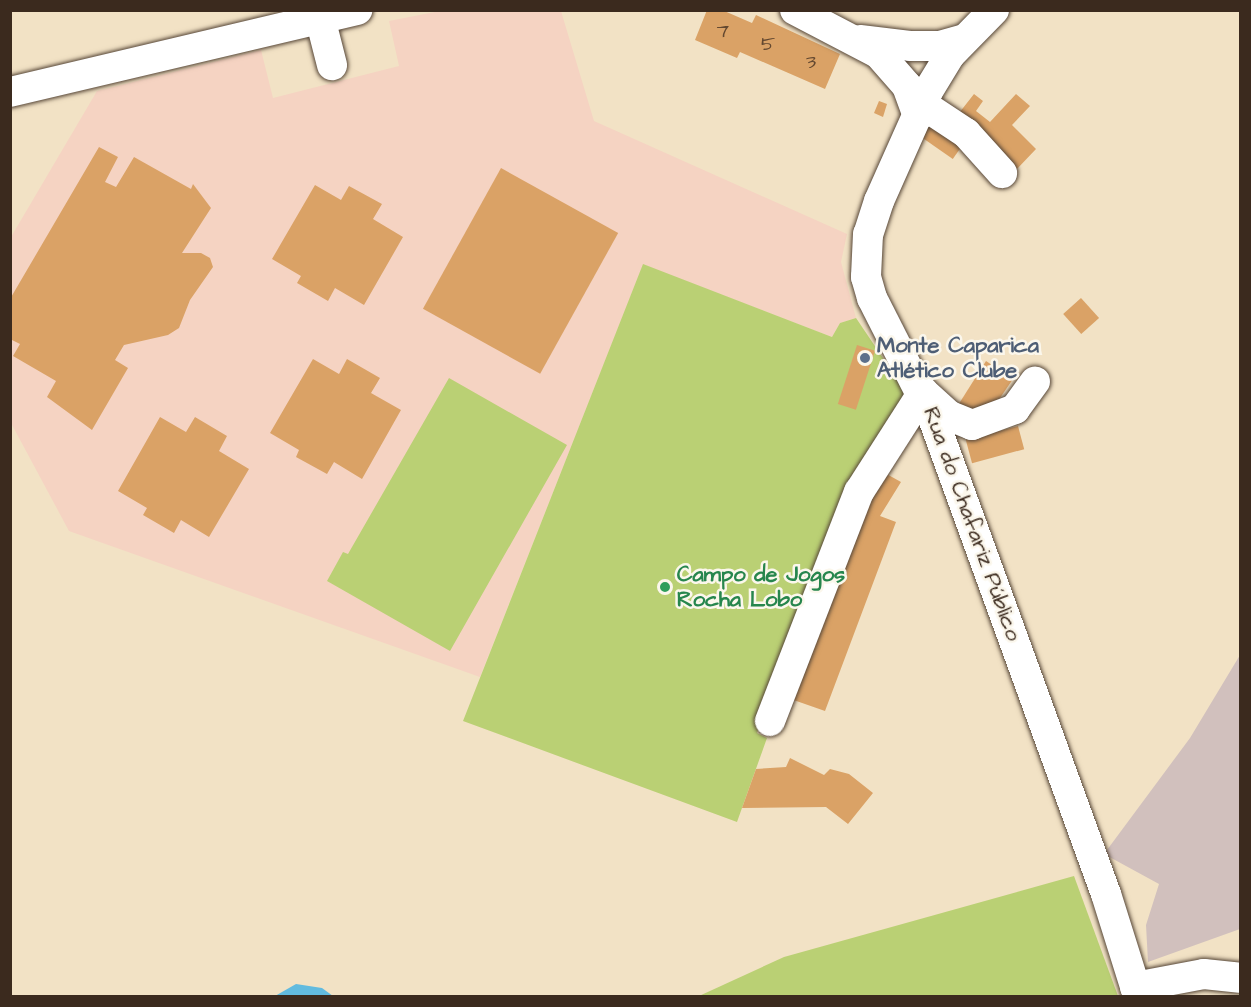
<!DOCTYPE html>
<html>
<head>
<meta charset="utf-8">
<style>
  body { margin:0 }
  #map { position:relative; width:1251px; height:1007px; overflow:hidden; background:#f2e2c5; font-family:"Architects Daughter",sans-serif }
  div>[style] { position:absolute }
  [style*='--x'] { left:calc(var(--x)*1px); top:calc(var(--y)*1px); width:calc(var(--w)*1px); rotate:calc(var(--a)*1deg) }
  .built>* { inset:0; background:#f5d3c2 }
  .industrial>* { inset:0; background:#d1c0bd }
  .green>* { inset:0; background:#bad074 }
  .water>* { inset:0; background:#62bbdf }
  .building>* { inset:0; background:#daa266; transform-origin:0 0 }
  .roads { filter:drop-shadow(0 0 2px #564637) drop-shadow(0 0 2px #564637) }
  .minor>* { height:30px; margin:-15px; padding:0 15px; transform-origin:15px; border-radius:15px; background:#fff }
  .dots>* { width:16px; height:16px; translate:-50% -50%; box-sizing:border-box; border:3px solid #fbf7ec; border-radius:50% }
  span { translate:-50% -50%; white-space:nowrap; text-align:center; line-height:1.15; -webkit-text-stroke:5px #fbf7ec; paint-order:stroke }
  .number-label { font-size:20px; color:#634830 }
  .number-label span { -webkit-text-stroke-width:0 }
  .service-label { font-size:22px; color:#4e5e75; font-weight:700 }
  .left { translate:0 -50%; text-align:left }
  .street-label { font-size:22px; color:#3b2a1e }
  .leisure-label { font-size:22px; color:#27864d; font-weight:700 }
  .frame { position:absolute; inset:0; border:12px solid #3b2a1e; pointer-events:none }
</style>
</head>
<body>
<div id="map">
  <div class="built">
    <i style="clip-path:polygon(440px 11px,561px 11px,594px 121px,847px 234px,841px 262px,856px 318px,840px 323px,832px 337px,643px 265px,480px 677px,69px 531px,11px 423px,11px 237px,97px 91px,261px 50px,273px 98px,399px 66px,389px 21px)"></i>
  </div>
  <div class="industrial">
    <i style="clip-path:polygon(1240px 655px,1240px 929px,1148px 962px,1146px 925px,1159px 884px,1104px 854px,1190px 738px)"></i>
  </div>
  <div class="green">
    <i style="clip-path:polygon(643px 264px,832px 337px,840px 323px,856px 318px,910px 398px,849px 496px,757px 733px,767px 738px,737px 822px,463px 721px)"></i>
    <i style="clip-path:polygon(449px 378px,567px 445px,450px 651px,327px 581px,343px 552px,348px 554px)"></i>
    <i style="clip-path:polygon(1074px 876px,1118px 996px,699px 996px,784px 957px)"></i>
  </div>
  <div class="water">
    <i style="clip-path:polygon(296px 984px,322px 988px,333px 996px,275px 996px)"></i>
  </div>
  <div class="building">
    <i style="clip-path:polygon(707px 10px,722px 10px,752px 23px,756px 15px,840px 54px,825px 89px,740px 52px,737px 58px,695px 40px)"></i>
    <i style="clip-path:polygon(974px 94px,983px 101px,976px 111px,990px 122px,1016px 94px,1030px 106px,1012px 125px,1036px 149px,1016px 170px,952px 122px)"></i>
    <i style="clip-path:polygon(879px 101px,887px 104px,883px 117px,874px 113px)"></i>
    <i style="left:931px;top:117px;width:42px;height:22px;rotate:35deg"></i>
    <i style="clip-path:polygon(99px 147px,118px 157px,105px 182px,116px 187px,134px 157px,191px 189px,193px 184px,211px 208px,182px 253px,201px 253px,210px 258px,213px 267px,190px 300px,179px 328px,168px 335px,124px 345px,115px 360px,128px 368px,92px 430px,47px 397px,56px 381px,13px 356px,20px 344px,10px 339px,10px 299px)"></i>
    <i style="left:501px;top:168px;width:134px;height:161px;rotate:29deg"></i>
    <i style="clip-path:polygon(315px 185px,341px 200px,349px 186px,382px 204px,373px 219px,403px 237px,364px 305px,335px 288px,328px 301px,297px 283px,301px 276px,272px 259px)"></i>
    <i style="left:1081px;top:298px;width:27px;height:24px;rotate:48deg"></i>
    <i style="left:857px;top:345px;width:19px;height:62px;rotate:18deg"></i>
    <i style="clip-path:polygon(313px 359px,339px 374px,347px 359px,380px 378px,371px 393px,401px 410px,362px 479px,334px 462px,327px 474px,296px 457px,299px 450px,270px 433px)"></i>
    <i style="clip-path:polygon(986px 361px,1013px 379px,987px 417px,955px 410px)"></i>
    <i style="clip-path:polygon(160px 417px,186px 432px,195px 417px,227px 436px,219px 451px,249px 469px,209px 537px,181px 520px,174px 533px,143px 515px,147px 508px,118px 491px)"></i>
    <i style="left:1018px;top:426px;width:24px;height:54px;rotate:75deg"></i>
    <i style="clip-path:polygon(883px 472px,901px 482px,880px 516px,896px 522px,825px 711px,785px 697px)"></i>
    <i style="clip-path:polygon(790px 758px,824px 775px,830px 769px,849px 774px,873px 793px,848px 824px,826px 807px,742px 808px,756px 769px,786px 767px)"></i>
  </div>
  <div class="roads">
    <div class="minor">
      <i style="--x:318;--y:10;--w:57;--a:75.7"></i>
      <i style="--x:795;--y:10;--w:95;--a:27.6"></i>
      <i style="--x:879;--y:54;--w:43;--a:48.8"></i>
      <i style="--x:907;--y:86;--w:32;--a:70"></i>
      <i style="--x:994;--y:10;--w:63;--a:134.4"></i>
      <i style="--x:950;--y:55;--w:42;--a:121.4"></i>
      <i style="--x:928;--y:91;--w:120;--a:114"></i>
      <i style="--x:879;--y:201;--w:35;--a:108"></i>
      <i style="--x:868;--y:234;--w:43;--a:92.7"></i>
      <i style="--x:866;--y:277;--w:22;--a:74"></i>
      <i style="--x:872;--y:298;--w:135;--a:63.1"></i>
      <i style="--x:933;--y:418;--w:506;--a:70.03"></i>
      <i style="--x:1106;--y:894;--w:107;--a:72.6"></i>
      <i style="--x:860;--y:40;--w:50;--a:6.8"></i>
      <i style="--x:910;--y:46;--w:30;--a:0"></i>
      <i style="--x:940;--y:46;--w:25;--a:-16"></i>
      <i style="--x:10;--y:92;--w:357;--a:-13.3"></i>
      <i style="--x:922;--y:104;--w:53;--a:33.4"></i>
      <i style="--x:966;--y:133;--w:54;--a:48"></i>
      <i style="--x:770;--y:721;--w:246;--a:-68.8"></i>
      <i style="--x:859;--y:492;--w:119;--a:-57.4"></i>
      <i style="--x:923;--y:392;--w:36;--a:42"></i>
      <i style="--x:950;--y:416;--w:24;--a:22"></i>
      <i style="--x:972;--y:425;--w:46;--a:-20.4"></i>
      <i style="--x:1015;--y:409;--w:34;--a:-54"></i>
      <i style="--x:1135;--y:987;--w:70;--a:-10.7"></i>
      <i style="--x:1204;--y:974;--w:36;--a:6"></i>
    </div>
  </div>
  <div class="dots">
    <i style="left:865px;top:358px;background:#5c6f8a"></i>
    <i style="left:665px;top:587px;background:#2e9e5b"></i>
  </div>
  <div class="number-label">
    <span style="left:723px;top:31px">7</span>
    <span style="left:768px;top:44px">5</span>
    <span style="left:811px;top:62px">3</span>
  </div>
  <div class="service-label">
    <span class="left" style="left:877px;top:358px">Monte Caparica<br>Atlético Clube</span>
  </div>
  <div class="street-label">
    <span style="left:972px;top:524px;rotate:70deg">Rua do Chafariz Público</span>
  </div>
  <div class="leisure-label">
    <span class="left" style="left:677px;top:587px">Campo de Jogos<br>Rocha Lobo</span>
  </div>
  <div class="frame"></div>
</div>
</body>
</html>
